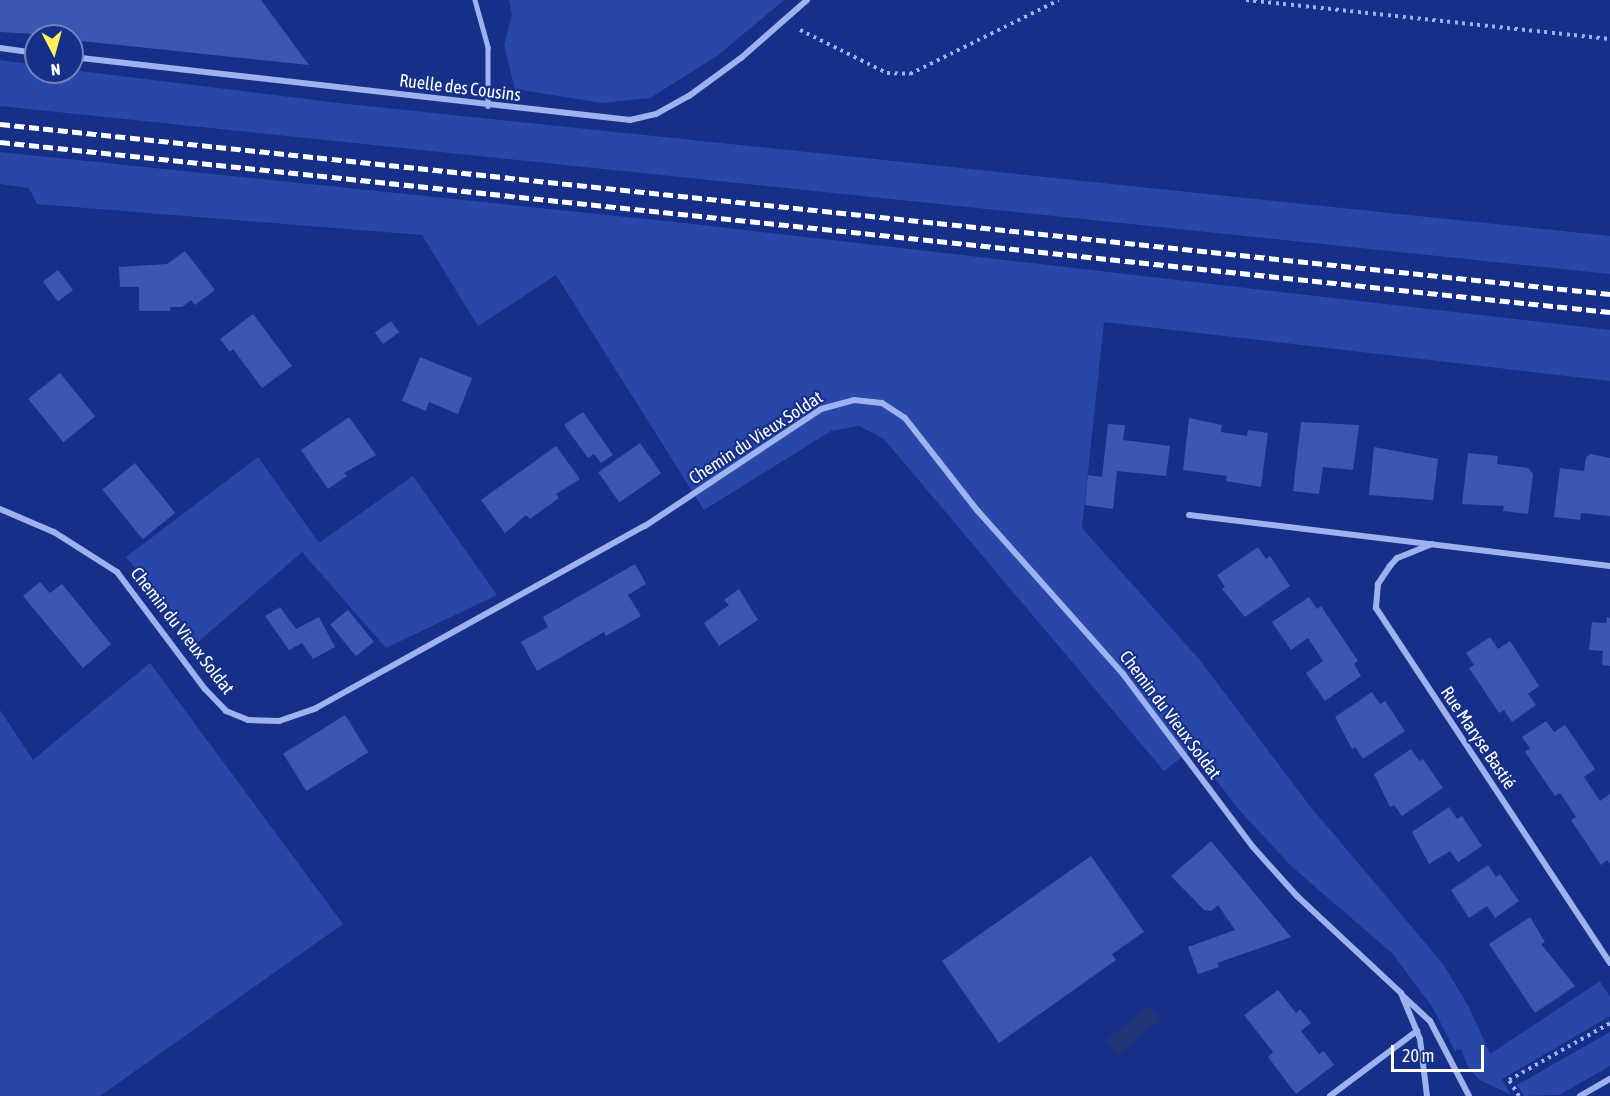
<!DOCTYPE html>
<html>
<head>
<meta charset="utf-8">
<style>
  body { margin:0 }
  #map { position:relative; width:1610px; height:1096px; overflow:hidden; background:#16308a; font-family:"Asap Condensed",sans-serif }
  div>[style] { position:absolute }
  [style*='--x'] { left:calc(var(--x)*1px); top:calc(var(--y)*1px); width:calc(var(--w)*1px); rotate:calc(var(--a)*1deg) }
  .green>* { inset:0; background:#2847a9 }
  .water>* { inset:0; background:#213478; transform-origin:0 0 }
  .building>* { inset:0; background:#3a57b2; transform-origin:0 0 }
  .path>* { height:4px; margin-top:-2px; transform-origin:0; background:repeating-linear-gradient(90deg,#9eb2ef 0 3px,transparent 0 7.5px) }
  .service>* { height:4.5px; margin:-2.25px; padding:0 2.25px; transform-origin:2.25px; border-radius:2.25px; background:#9eb2ef }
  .minor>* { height:6px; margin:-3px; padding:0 3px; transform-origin:3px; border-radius:3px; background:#9eb2ef }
  .rail>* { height:4.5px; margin-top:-2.25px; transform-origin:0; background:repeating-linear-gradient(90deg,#fff 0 10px,transparent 0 14.5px) }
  span { translate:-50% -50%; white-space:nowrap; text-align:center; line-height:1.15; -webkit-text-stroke:4.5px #16308a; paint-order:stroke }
  .street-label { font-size:18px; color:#fff }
  .north { position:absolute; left:24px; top:24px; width:60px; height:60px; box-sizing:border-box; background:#16308a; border:2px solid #7383b9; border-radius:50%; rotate:174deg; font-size:16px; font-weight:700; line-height:24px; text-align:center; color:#fff }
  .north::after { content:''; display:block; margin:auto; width:21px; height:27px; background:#fff25c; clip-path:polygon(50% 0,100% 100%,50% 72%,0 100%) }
  .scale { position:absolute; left:1391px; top:1045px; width:93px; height:27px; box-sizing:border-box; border:3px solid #fff; border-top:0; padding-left:8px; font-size:18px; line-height:21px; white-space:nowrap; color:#fff; -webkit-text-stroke:4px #16308a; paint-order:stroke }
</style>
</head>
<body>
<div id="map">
  <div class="green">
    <i style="clip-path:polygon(509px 0,784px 0,717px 56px,650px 98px,602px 103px,515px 89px,504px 45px,512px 14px)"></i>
    <i style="clip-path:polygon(0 60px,36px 65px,36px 72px,72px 70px,338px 103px,1610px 236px,1610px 274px,0 106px)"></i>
    <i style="clip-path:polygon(0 152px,685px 223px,1610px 330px,1610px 381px,1104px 322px,1082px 528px,1199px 659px,1310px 806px,1443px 964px,1469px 1007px,1490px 1054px,1600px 981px,1610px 997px,1610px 1016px,1502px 1079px,1511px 1095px,1480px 1080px,1469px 1069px,1461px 1049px,1455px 1051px,1433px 1008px,1392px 953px,1291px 866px,1240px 811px,1192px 749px,1164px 771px,884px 439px,859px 426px,831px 431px,704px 510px,556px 275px,478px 326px,422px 235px,37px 204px,29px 188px,0 184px)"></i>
    <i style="clip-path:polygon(258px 457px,319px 543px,413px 476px,497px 595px,386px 648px,302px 552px,197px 643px,126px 557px)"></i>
    <i style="clip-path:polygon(150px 663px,343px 924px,100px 1096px,0 1096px,0 710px,33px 760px)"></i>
    <i style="clip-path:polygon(1610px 1032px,1610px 1066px,1559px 1095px,1524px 1096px,1517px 1085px)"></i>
  </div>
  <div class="water">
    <i style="left:1149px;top:1005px;width:19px;height:56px;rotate:51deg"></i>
  </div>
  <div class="building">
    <i style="clip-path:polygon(0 0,261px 0,309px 65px,72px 40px,72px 36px,0 32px)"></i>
    <i style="clip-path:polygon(185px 251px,215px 290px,195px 305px,191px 300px,182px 307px,170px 307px,170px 311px,139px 311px,139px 287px,120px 287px,119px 267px,167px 264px)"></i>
    <i style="left:58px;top:270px;width:25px;height:19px;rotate:53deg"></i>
    <i style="clip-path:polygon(253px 314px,292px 366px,262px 388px,233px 349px,230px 352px,220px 339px)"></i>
    <i style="left:391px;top:321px;width:14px;height:20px;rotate:54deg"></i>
    <i style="clip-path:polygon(420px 357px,472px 378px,458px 414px,429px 402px,426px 411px,402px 401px)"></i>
    <i style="left:60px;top:373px;width:56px;height:41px;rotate:51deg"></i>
    <i style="clip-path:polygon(583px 412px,613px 455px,601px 463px,594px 454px,588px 458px,564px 425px)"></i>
    <i style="clip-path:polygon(349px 417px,376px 455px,344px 473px,347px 476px,328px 489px,301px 450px)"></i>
    <i style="clip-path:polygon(1189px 418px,1222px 425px,1221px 432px,1247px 436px,1248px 430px,1268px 433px,1261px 487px,1226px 481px,1227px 476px,1183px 470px)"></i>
    <i style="clip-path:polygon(1301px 422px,1359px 425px,1353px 470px,1323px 467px,1319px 494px,1293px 491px)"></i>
    <i style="clip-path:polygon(1108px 424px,1125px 425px,1123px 440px,1170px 446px,1166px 476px,1117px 471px,1113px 509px,1085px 505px,1088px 475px,1102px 477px)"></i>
    <i style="left:640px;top:443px;width:37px;height:51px;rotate:55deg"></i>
    <i style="clip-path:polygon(556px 446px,580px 479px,556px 494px,559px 498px,530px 519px,526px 515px,505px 533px,481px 500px)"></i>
    <i style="clip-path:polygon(1374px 447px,1438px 459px,1433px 500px,1369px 495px)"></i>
    <i style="clip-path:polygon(1468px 453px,1498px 456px,1497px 464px,1528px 468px,1533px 474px,1528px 514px,1503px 511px,1504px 506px,1462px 504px)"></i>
    <i style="clip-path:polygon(1591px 454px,1610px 458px,1610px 516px,1581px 513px,1580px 520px,1554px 517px,1560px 468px,1584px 471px,1586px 457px)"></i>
    <i style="left:135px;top:463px;width:64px;height:42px;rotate:51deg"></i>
    <i style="clip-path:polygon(1258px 547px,1266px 559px,1270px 556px,1290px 586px,1245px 617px,1222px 589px,1225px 587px,1217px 575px)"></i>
    <i style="clip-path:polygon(635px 564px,646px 584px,628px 595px,641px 616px,606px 636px,604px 632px,537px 671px,521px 642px,548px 627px,543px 617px)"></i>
    <i style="clip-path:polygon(40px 582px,50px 593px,62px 584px,111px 644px,83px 668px,23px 596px)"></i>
    <i style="clip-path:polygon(739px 589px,758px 620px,719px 646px,704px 623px,729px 605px,724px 600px)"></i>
    <i style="clip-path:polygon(1309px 597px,1317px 609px,1321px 606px,1358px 661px,1354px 664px,1361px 676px,1325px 701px,1306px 673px,1323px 661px,1308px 638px,1291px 650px,1272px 622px)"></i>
    <i style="clip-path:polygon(280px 607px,296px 629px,319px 617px,335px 647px,313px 659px,302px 643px,289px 650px,265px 616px)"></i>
    <i style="left:348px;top:610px;width:41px;height:23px;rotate:51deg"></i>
    <i style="clip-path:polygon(1607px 617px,1610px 618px,1610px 666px,1602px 665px,1603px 651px,1589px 650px,1592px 622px,1606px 623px)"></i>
    <i style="clip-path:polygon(1490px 637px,1498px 649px,1510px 641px,1539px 686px,1528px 694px,1536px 705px,1512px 722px,1504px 710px,1499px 713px,1469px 668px,1474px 665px,1466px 653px)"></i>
    <i style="clip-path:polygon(1372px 692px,1380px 704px,1385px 701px,1405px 731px,1363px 759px,1355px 747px,1352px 749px,1335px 717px)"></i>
    <i style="left:345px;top:715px;width:44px;height:73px;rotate:58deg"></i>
    <i style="clip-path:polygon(1546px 721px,1554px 732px,1565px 725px,1595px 769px,1584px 777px,1600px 801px,1610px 794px,1610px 864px,1607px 860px,1601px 865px,1571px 820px,1576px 817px,1560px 793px,1555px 796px,1525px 752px,1530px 748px,1522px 737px)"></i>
    <i style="clip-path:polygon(1411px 749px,1419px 761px,1423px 759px,1443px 788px,1402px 816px,1394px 805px,1390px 807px,1374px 774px)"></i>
    <i style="clip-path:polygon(1449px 807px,1457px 819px,1462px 816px,1482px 846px,1458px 862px,1450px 851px,1429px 864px,1412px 832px)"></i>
    <i style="clip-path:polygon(1211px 841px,1291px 937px,1217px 963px,1219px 967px,1198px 974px,1188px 947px,1235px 930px,1218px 905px,1211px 911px,1204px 910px,1171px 876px)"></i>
    <i style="clip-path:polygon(1091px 856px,1144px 932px,1112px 954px,1116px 960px,999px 1043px,942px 961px)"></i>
    <i style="clip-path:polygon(1488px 865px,1496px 877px,1500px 874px,1519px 901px,1495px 918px,1487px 906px,1469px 918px,1451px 890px)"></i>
    <i style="clip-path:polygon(1530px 917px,1545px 942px,1541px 944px,1575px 986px,1535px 1013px,1489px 944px)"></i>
    <i style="clip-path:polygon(1278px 990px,1296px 1013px,1300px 1009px,1311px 1023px,1301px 1031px,1319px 1054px,1324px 1051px,1334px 1065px,1296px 1094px,1268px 1057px,1273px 1052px,1244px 1015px)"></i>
  </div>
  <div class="path">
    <i style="--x:1246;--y:0;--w:366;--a:6.1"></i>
    <i style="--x:800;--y:30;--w:97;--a:26.3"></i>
    <i style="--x:887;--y:73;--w:23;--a:2"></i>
    <i style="--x:910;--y:74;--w:166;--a:-26.4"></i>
    <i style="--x:1519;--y:1096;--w:19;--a:-122"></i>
    <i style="--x:1509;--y:1080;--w:116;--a:-29.4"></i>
  </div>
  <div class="service">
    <i style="--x:475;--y:0;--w:49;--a:74.5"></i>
    <i style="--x:488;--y:47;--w:59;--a:90"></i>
  </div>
  <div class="minor">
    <i style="--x:0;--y:48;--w:36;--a:8"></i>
    <i style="--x:72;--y:57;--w:562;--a:6.44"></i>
    <i style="--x:630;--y:120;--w:27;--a:-13"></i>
    <i style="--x:656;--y:114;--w:38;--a:-29"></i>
    <i style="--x:689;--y:96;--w:64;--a:-36.2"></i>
    <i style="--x:741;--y:58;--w:88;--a:-41.3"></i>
    <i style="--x:0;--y:509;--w:59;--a:23.1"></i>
    <i style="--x:54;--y:532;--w:75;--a:32.4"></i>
    <i style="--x:117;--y:572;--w:146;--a:53.1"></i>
    <i style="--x:205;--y:689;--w:30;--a:46"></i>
    <i style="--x:226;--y:711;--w:24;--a:22"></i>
    <i style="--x:248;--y:720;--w:31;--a:2"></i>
    <i style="--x:279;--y:721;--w:39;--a:-19"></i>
    <i style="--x:316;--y:708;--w:376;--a:-29"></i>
    <i style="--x:645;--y:526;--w:211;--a:-33.6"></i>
    <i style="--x:821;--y:409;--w:34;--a:-15"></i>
    <i style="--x:854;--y:400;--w:28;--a:6"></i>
    <i style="--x:882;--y:403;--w:27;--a:33"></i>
    <i style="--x:905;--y:418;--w:117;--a:52"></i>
    <i style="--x:977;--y:510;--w:220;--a:48.3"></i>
    <i style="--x:1123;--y:674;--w:216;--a:53.1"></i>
    <i style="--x:1253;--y:847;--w:66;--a:48.1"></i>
    <i style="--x:1297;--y:896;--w:142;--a:43"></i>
    <i style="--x:1401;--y:993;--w:50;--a:67.6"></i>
    <i style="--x:1420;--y:1039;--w:57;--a:83"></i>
    <i style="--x:1189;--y:515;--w:424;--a:6.9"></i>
    <i style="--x:1432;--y:544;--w:38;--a:158"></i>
    <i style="--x:1397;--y:558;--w:11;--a:131"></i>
    <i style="--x:1390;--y:566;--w:22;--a:124"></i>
    <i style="--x:1378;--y:584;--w:24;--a:95"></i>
    <i style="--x:1376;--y:608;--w:425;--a:56.6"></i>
    <i style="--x:1403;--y:996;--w:37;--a:43"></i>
    <i style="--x:1430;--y:1021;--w:85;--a:62.5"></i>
    <i style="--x:1330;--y:1096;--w:109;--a:-36.8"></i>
    <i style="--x:1580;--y:1096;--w:34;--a:-30"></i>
  </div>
  <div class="rail">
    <i style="--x:0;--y:124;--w:1619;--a:6.03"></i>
    <i style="--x:0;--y:142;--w:1619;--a:6.03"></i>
  </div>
  <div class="street-label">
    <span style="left:460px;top:88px;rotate:7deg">Ruelle des Cousins</span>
    <span style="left:756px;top:438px;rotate:-33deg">Chemin du Vieux Soldat</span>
    <span style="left:182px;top:631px;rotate:52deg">Chemin du Vieux Soldat</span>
    <span style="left:1170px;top:715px;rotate:53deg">Chemin du Vieux Soldat</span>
    <span style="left:1478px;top:738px;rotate:56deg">Rue Maryse Bastié</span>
  </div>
  <div class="north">N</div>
  <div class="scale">20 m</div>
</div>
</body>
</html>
